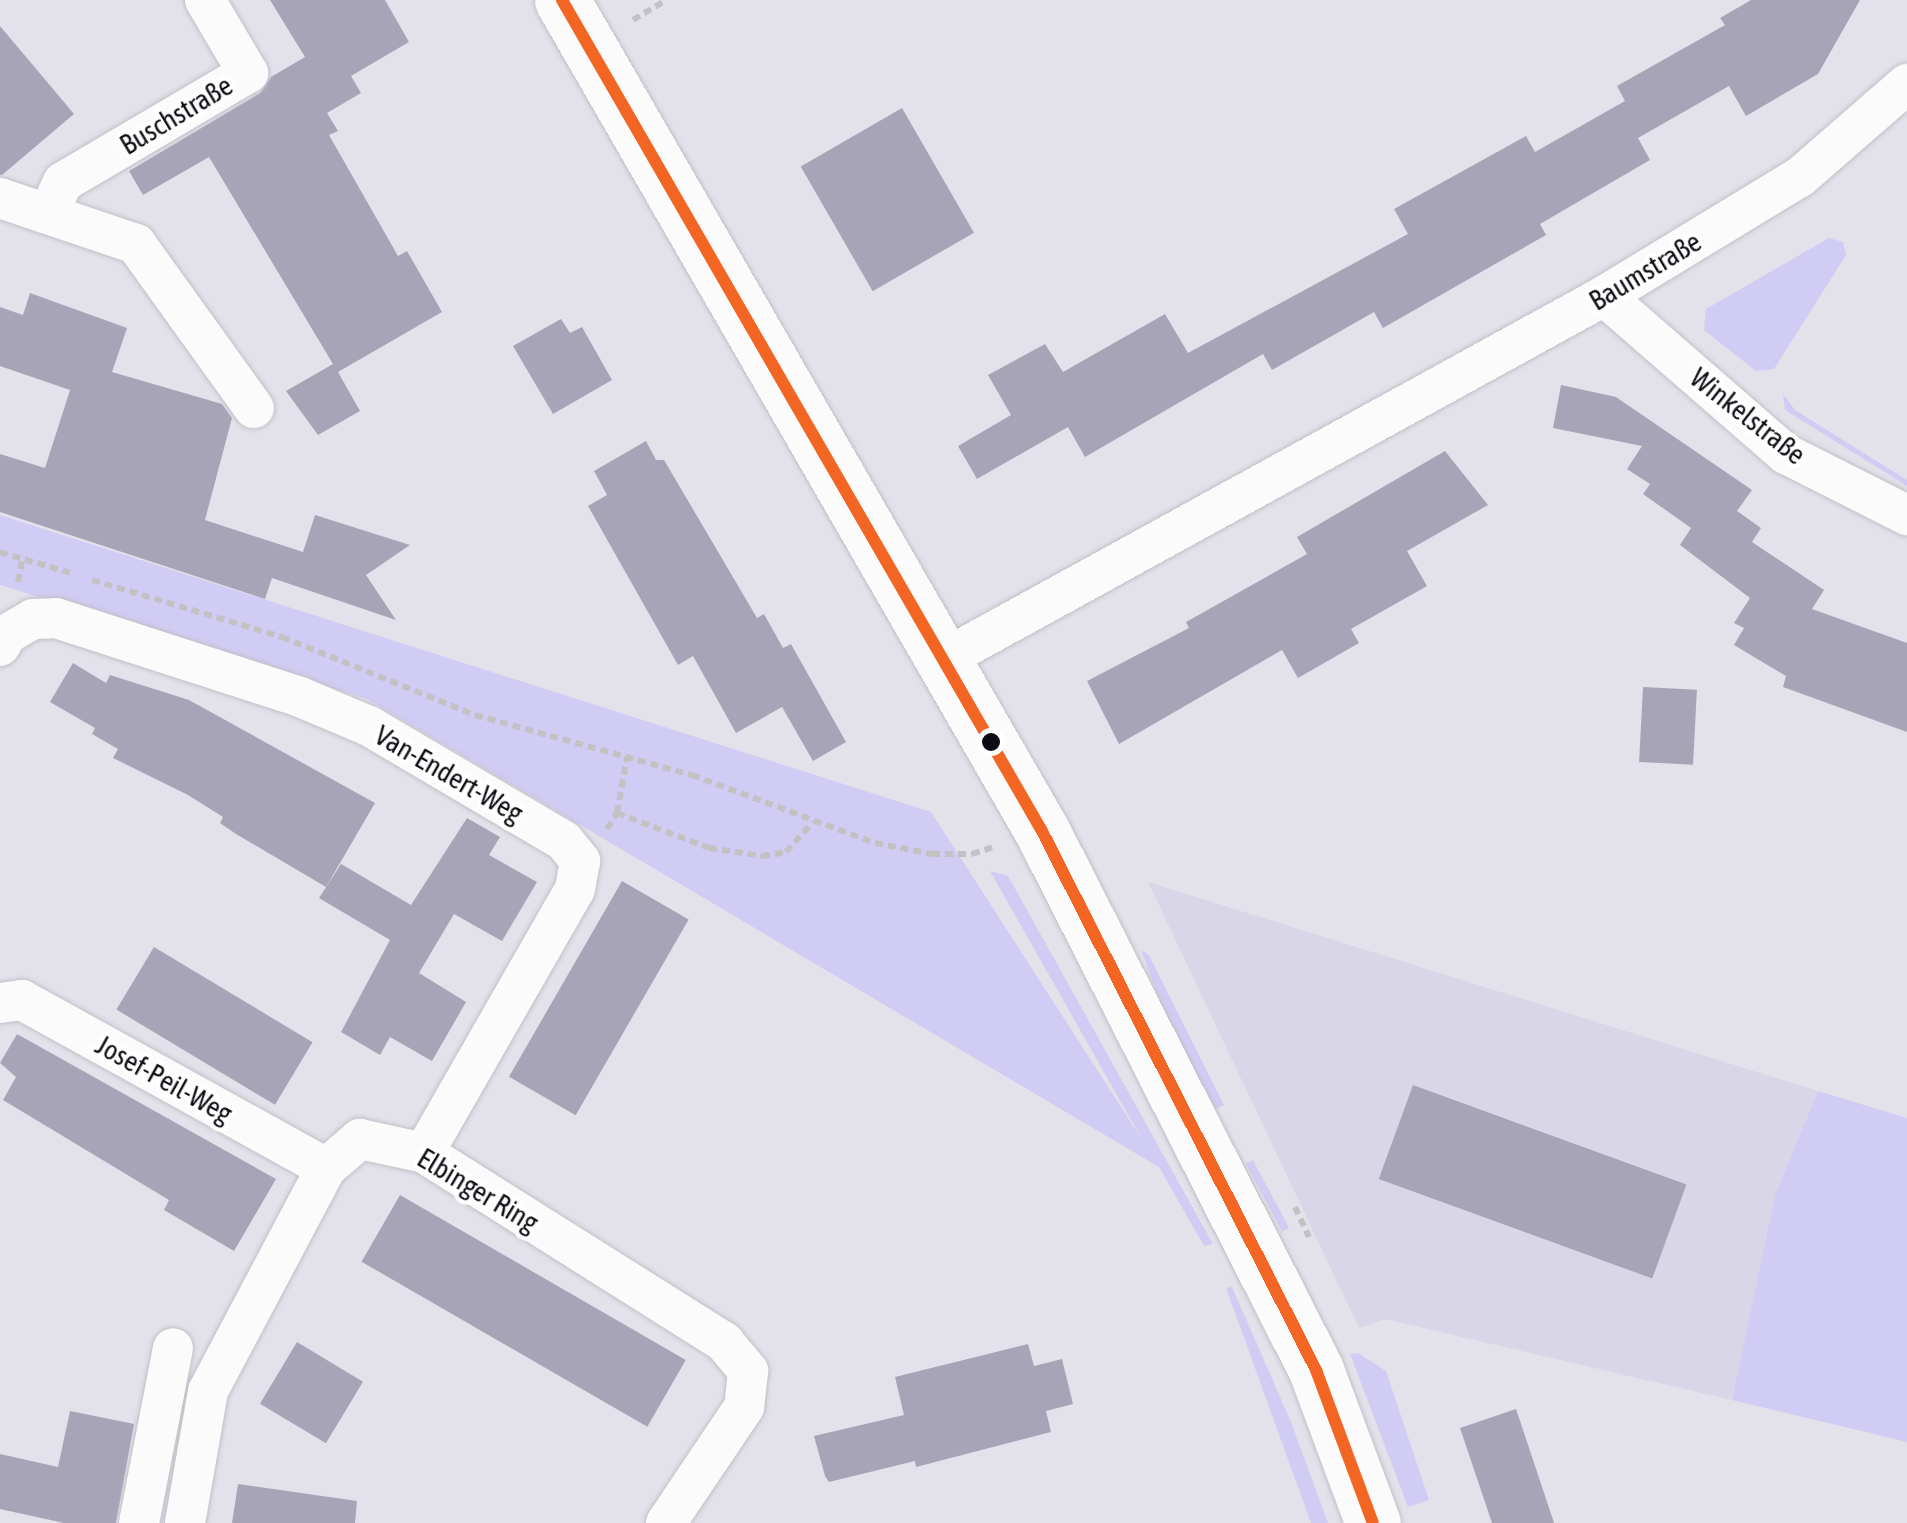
<!DOCTYPE html>
<html>
<head>
<meta charset="utf-8">
<style>
  body { margin:0 }
  #map { position:relative; width:1907px; height:1523px; overflow:hidden; background:#e3e2eb; font-family:"Asap Condensed",sans-serif }
  div>[style] { position:absolute }
  [style*='--x'] { left:calc(var(--x)*1px); top:calc(var(--y)*1px); width:calc(var(--w)*1px); rotate:calc(var(--a)*1deg) }
  .built>* { inset:0; background:#d8d6e7 }
  .green>* { inset:0; background:#d1ccf3; transform-origin:0 0 }
  .building>* { inset:0; background:#a8a4b8; transform-origin:0 0 }
  .path>* { height:6px; margin-top:-3px; transform-origin:0; background:repeating-linear-gradient(90deg,#c2c2c5 0 8px,transparent 0 13px) }
  .roads { filter:drop-shadow(0 0 2px #c1c0c7) drop-shadow(0 0 2px #c1c0c7) }
  .street>* { height:40px; margin:-20px; padding:0 20px; transform-origin:20px; border-radius:20px; background:#fbfbfc }
  .secondary>* { height:55px; margin:-27.5px; padding:0 27.5px; transform-origin:27.5px; border-radius:27.5px; background:#fbfbfc }
  .bus-1>* { height:12px; margin:-6px; padding:0 6px; transform-origin:6px; border-radius:6px; background:#f26522 }
  .dots>* { width:28px; height:28px; translate:-50% -50%; box-sizing:border-box; border:5px solid #fff; border-radius:50% }
  span { translate:-50% -50%; white-space:nowrap; text-align:center; line-height:1.15; -webkit-text-stroke:9px #fff; paint-order:stroke }
  .street-label { font-size:28px; color:#0d0c12 }
</style>
</head>
<body>
<div id="map">
  <div class="built">
    <i style="clip-path:polygon(1148px 882px,1818px 1091px,1775px 1195px,1732px 1400px,1385px 1319px,1359px 1328px)"></i>
  </div>
  <div class="green">
    <i style="clip-path:polygon(1829px 238px,1843px 242px,1846px 255px,1774px 369px,1756px 371px,1704px 330px,1706px 309px)"></i>
    <i style="clip-path:polygon(1783px 394px,1795px 410px,1907px 480px,1907px 486px,1785px 410px)"></i>
    <i style="clip-path:polygon(0 515px,931px 812px,1143px 1141px,990px 871px,1008px 876px,1213px 1244px,1204px 1246px,1159px 1167px,367px 699px,0 585px)"></i>
    <i style="clip-path:polygon(1141px 950px,1149px 955px,1224px 1105px,1215px 1109px,1171px 1031px)"></i>
    <i style="clip-path:polygon(1818px 1091px,1907px 1118px,1907px 1442px,1732px 1400px,1775px 1195px)"></i>
    <i style="left:1253px;top:1160px;width:77px;height:8px;rotate:62deg"></i>
    <i style="clip-path:polygon(1232px 1287px,1291px 1422px,1328px 1523px,1311px 1523px,1226px 1288px)"></i>
    <i style="clip-path:polygon(1358px 1353px,1386px 1371px,1429px 1500px,1408px 1507px,1350px 1354px)"></i>
  </div>
  <div class="building">
    <i style="clip-path:polygon(270px 0,385px 0,409px 42px,351px 76px,361px 93px,327px 113px,338px 131px,329px 135px,398px 256px,407px 251px,442px 312px,338px 372px,360px 411px,318px 435px,286px 391px,333px 364px,209px 157px,143px 195px,129px 171px,260px 93px,271px 77px,305px 57px)"></i>
    <i style="clip-path:polygon(1751px 0,1860px 0,1818px 74px,1746px 116px,1729px 86px,1638px 138px,1650px 160px,1540px 224px,1546px 235px,1383px 328px,1374px 312px,1272px 370px,1263px 354px,1085px 457px,1068px 427px,977px 479px,958px 446px,1011px 415px,988px 375px,1045px 344px,1063px 372px,1165px 314px,1188px 353px,1408px 234px,1394px 209px,1526px 136px,1535px 152px,1625px 101px,1617px 86px,1725px 25px,1720px 18px)"></i>
    <i style="clip-path:polygon(0 26px,74px 114px,2px 175px,0 175px)"></i>
    <i style="left:902px;top:108px;width:144px;height:117px;rotate:60deg"></i>
    <i style="clip-path:polygon(30px 293px,127px 328px,112px 372px,222px 404px,232px 418px,205px 520px,303px 552px,315px 515px,410px 545px,366px 575px,396px 620px,272px 578px,265px 599px,0 512px,0 454px,45px 468px,70px 390px,0 366px,0 307px,23px 315px)"></i>
    <i style="clip-path:polygon(561px 319px,570px 333px,582px 327px,612px 380px,553px 414px,513px 346px)"></i>
    <i style="clip-path:polygon(1561px 385px,1616px 397px,1752px 490px,1737px 511px,1761px 528px,1752px 542px,1824px 590px,1812px 609px,1907px 643px,1907px 732px,1783px 687px,1786px 676px,1734px 645px,1744px 628px,1734px 623px,1750px 598px,1680px 545px,1691px 528px,1643px 494px,1650px 484px,1627px 469px,1642px 446px,1553px 428px)"></i>
    <i style="clip-path:polygon(646px 441px,656px 460px,664px 460px,757px 618px,764px 614px,783px 648px,791px 644px,846px 742px,813px 761px,782px 707px,736px 733px,693px 656px,678px 665px,588px 506px,607px 495px,594px 471px)"></i>
    <i style="clip-path:polygon(1445px 451px,1488px 505px,1407px 551px,1427px 586px,1351px 629px,1359px 643px,1298px 678px,1282px 650px,1119px 744px,1087px 681px,1189px 628px,1186px 622px,1307px 554px,1297px 537px)"></i>
    <i style="clip-path:polygon(73px 663px,106px 683px,110px 675px,189px 700px,375px 803px,326px 887px,236px 834px,220px 823px,223px 817px,188px 795px,113px 758px,118px 749px,92px 734px,95px 728px,50px 702px)"></i>
    <i style="left:1643px;top:687px;width:54px;height:75px;rotate:3deg"></i>
    <i style="clip-path:polygon(467px 818px,500px 837px,489px 855px,537px 882px,502px 941px,454px 914px,419px 973px,466px 1002px,432px 1061px,390px 1037px,380px 1055px,341px 1032px,390px 940px,319px 898px,341px 864px,411px 905px)"></i>
    <i style="left:622px;top:881px;width:77px;height:226px;rotate:30deg"></i>
    <i style="left:154px;top:947px;width:185px;height:73px;rotate:31deg"></i>
    <i style="clip-path:polygon(17px 1034px,276px 1179px,234px 1251px,164px 1210px,169px 1200px,3px 1100px,16px 1077px,0 1063px)"></i>
    <i style="left:1413px;top:1085px;width:291px;height:100px;rotate:20deg"></i>
    <i style="left:400px;top:1195px;width:330px;height:77px;rotate:30deg"></i>
    <i style="left:297px;top:1342px;width:77px;height:72px;rotate:31deg"></i>
    <i style="clip-path:polygon(1028px 1344px,1034px 1366px,1062px 1359px,1073px 1404px,1046px 1411px,1051px 1432px,916px 1467px,915px 1461px,829px 1482px,825px 1476px,814px 1436px,904px 1415px,895px 1377px)"></i>
    <i style="clip-path:polygon(1516px 1409px,1554px 1523px,1492px 1523px,1460px 1428px)"></i>
    <i style="clip-path:polygon(70px 1411px,134px 1424px,116px 1523px,64px 1523px,0 1509px,0 1454px,58px 1467px)"></i>
    <i style="clip-path:polygon(238px 1484px,357px 1501px,355px 1523px,232px 1523px)"></i>
  </div>
  <div class="path">
    <i style="--x:633;--y:20;--w:39;--a:-31"></i>
    <i style="--x:0;--y:552;--w:74;--a:16.5"></i>
    <i style="--x:92;--y:580;--w:198;--a:16.7"></i>
    <i style="--x:282;--y:637;--w:208;--a:22"></i>
    <i style="--x:475;--y:715;--w:225;--a:15.5"></i>
    <i style="--x:692;--y:775;--w:195;--a:20.4"></i>
    <i style="--x:875;--y:843;--w:58;--a:10.9"></i>
    <i style="--x:932;--y:854;--w:40;--a:0"></i>
    <i style="--x:972;--y:854;--w:22;--a:-18"></i>
    <i style="--x:18;--y:582;--w:23;--a:-80"></i>
    <i style="--x:617;--y:813;--w:98;--a:20.8"></i>
    <i style="--x:709;--y:848;--w:54;--a:8.6"></i>
    <i style="--x:762;--y:856;--w:24;--a:-9"></i>
    <i style="--x:786;--y:852;--w:40;--a:-48"></i>
    <i style="--x:607;--y:829;--w:19;--a:-58"></i>
    <i style="--x:617;--y:813;--w:57;--a:-79.9"></i>
    <i style="--x:1295;--y:1207;--w:33;--a:65"></i>
  </div>
  <div class="roads">
    <div class="street">
      <i style="--x:0;--y:198;--w:144;--a:18.7"></i>
      <i style="--x:136;--y:244;--w:202;--a:54.3"></i>
      <i style="--x:48;--y:214;--w:35;--a:-65"></i>
      <i style="--x:63;--y:182;--w:215;--a:-30.5"></i>
      <i style="--x:248;--y:73;--w:85;--a:-120.5"></i>
      <i style="--x:1604;--y:296;--w:241;--a:41"></i>
      <i style="--x:1786;--y:454;--w:136;--a:26.8"></i>
      <i style="--x:0;--y:646;--w:14;--a:-60"></i>
      <i style="--x:7;--y:634;--w:30;--a:-30"></i>
      <i style="--x:33;--y:619;--w:23;--a:-2"></i>
      <i style="--x:56;--y:618;--w:256;--a:17.9"></i>
      <i style="--x:300;--y:697;--w:75;--a:22.8"></i>
      <i style="--x:369;--y:726;--w:226;--a:30.5"></i>
      <i style="--x:564;--y:841;--w:26;--a:51"></i>
      <i style="--x:580;--y:861;--w:28;--a:100"></i>
      <i style="--x:575;--y:889;--w:304;--a:119.8"></i>
      <i style="--x:942;--y:660;--w:755;--a:-28.8"></i>
      <i style="--x:1604;--y:296;--w:229;--a:-31.3"></i>
      <i style="--x:1800;--y:177;--w:142;--a:-41"></i>
      <i style="--x:0;--y:1003;--w:22;--a:-8"></i>
      <i style="--x:22;--y:1000;--w:347;--a:28.9"></i>
      <i style="--x:139;--y:1523;--w:178;--a:-79"></i>
      <i style="--x:185;--y:1523;--w:134;--a:-80.1"></i>
      <i style="--x:208;--y:1391;--w:252;--a:-62.1"></i>
      <i style="--x:326;--y:1168;--w:45;--a:-40.5"></i>
      <i style="--x:360;--y:1139;--w:66;--a:12.3"></i>
      <i style="--x:424;--y:1153;--w:355;--a:32.2"></i>
      <i style="--x:724;--y:1342;--w:38;--a:50"></i>
      <i style="--x:748;--y:1371;--w:36;--a:96"></i>
      <i style="--x:744;--y:1407;--w:140;--a:123.9"></i>
    </div>
    <div class="secondary">
      <i style="--x:562;--y:0;--w:960;--a:59.99"></i>
      <i style="--x:1042;--y:831;--w:605;--a:63.05"></i>
      <i style="--x:1316;--y:1370;--w:163;--a:69.6"></i>
    </div>
  </div>
  <div class="bus-1">
    <i style="--x:562;--y:0;--w:960;--a:59.99"></i>
    <i style="--x:1042;--y:831;--w:605;--a:63.05"></i>
    <i style="--x:1316;--y:1370;--w:163;--a:69.6"></i>
  </div>
  <div class="dots">
    <i style="left:991px;top:742px;background:#0d0c12"></i>
  </div>
  <div class="street-label">
    <span style="left:176px;top:115px;rotate:-31deg">Buschstraße</span>
    <span style="left:1645px;top:271px;rotate:-31deg">Baumstraße</span>
    <span style="left:1748px;top:416px;rotate:38deg">Winkelstraße</span>
    <span style="left:449px;top:774px;rotate:30deg">Van-Endert-Weg</span>
    <span style="left:164px;top:1079px;rotate:29deg">Josef-Peil-Weg</span>
    <span style="left:478px;top:1190px;rotate:31deg">Elbinger Ring</span>
  </div>
</div>
</body>
</html>
